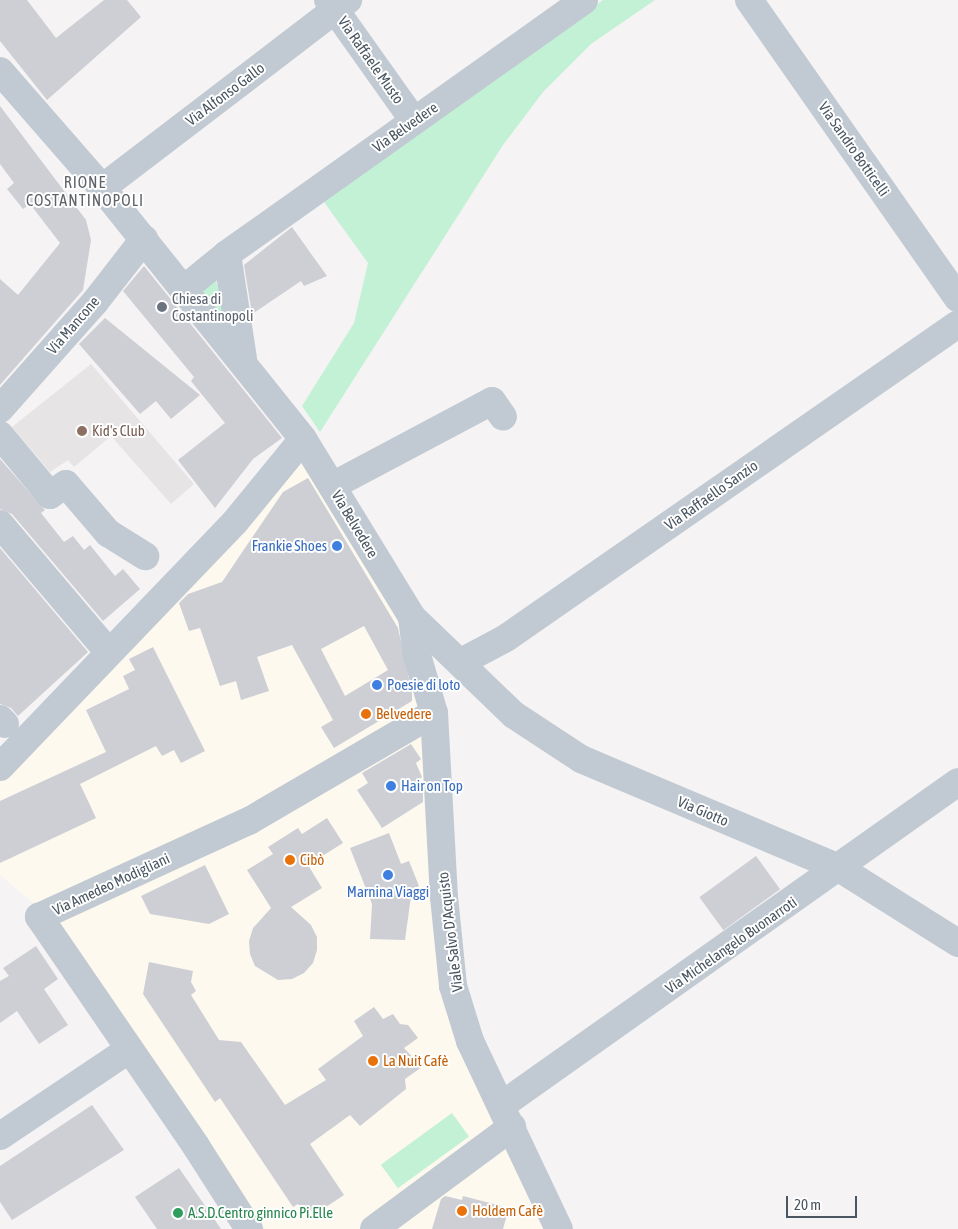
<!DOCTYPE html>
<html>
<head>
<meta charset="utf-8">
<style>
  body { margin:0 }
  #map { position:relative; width:958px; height:1229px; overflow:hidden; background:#f5f3f3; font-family:"Asap Condensed",sans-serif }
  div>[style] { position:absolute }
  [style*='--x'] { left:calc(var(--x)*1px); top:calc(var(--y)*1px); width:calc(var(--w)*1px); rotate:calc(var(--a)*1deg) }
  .commercial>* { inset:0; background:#fdf9ef }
  .education>* { inset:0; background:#e6e4e5 }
  .green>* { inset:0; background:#c3f1d5; transform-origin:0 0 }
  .building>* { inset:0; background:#cdcfd5; transform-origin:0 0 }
  .minor>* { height:28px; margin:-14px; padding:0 14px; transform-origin:14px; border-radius:14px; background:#c1cad2 }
  .dots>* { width:14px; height:14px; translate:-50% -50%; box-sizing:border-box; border:2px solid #fff; border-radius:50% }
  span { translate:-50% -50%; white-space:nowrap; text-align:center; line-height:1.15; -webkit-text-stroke:4px #fff; paint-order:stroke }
  .street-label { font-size:15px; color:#4a5661 }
  .worship-label { font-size:15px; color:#5b616d }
  .left { translate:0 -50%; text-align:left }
  .education-label { font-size:15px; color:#785e54 }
  .shop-label { font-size:15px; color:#366cbe }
  .right { translate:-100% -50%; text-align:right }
  .food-label { font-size:15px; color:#c56008 }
  .leisure-label { font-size:15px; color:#27864d }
  .neighbourhood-label { font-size:16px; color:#5f6368; letter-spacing:1px }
  .scale { position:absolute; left:786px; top:1196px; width:71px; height:22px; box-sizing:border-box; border:2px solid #4a5661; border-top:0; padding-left:6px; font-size:15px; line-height:18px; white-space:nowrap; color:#4a5661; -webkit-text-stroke:4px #fff; paint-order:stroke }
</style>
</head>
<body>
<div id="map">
  <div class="commercial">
    <i style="clip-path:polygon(308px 457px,414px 651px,477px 1083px,543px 1229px,265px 1229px,61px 926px,0 875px,0 775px)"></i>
  </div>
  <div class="education">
    <i style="clip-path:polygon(91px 364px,194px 484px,171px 504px,111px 436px,74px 467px,68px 460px,50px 472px,12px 427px)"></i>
  </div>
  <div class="green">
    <i style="clip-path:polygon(603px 0,655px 0,591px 44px,543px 92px,503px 145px,320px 432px,302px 406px,354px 323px,368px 263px,324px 202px)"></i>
    <i style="clip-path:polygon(215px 276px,230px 335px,192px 293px)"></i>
    <i style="left:452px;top:1113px;width:29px;height:88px;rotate:54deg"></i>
  </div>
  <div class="building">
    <i style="clip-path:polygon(0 0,27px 0,56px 38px,104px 0,127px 0,141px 17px,47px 100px,0 41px)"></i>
    <i style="clip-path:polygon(0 106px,86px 220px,91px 240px,83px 290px,0 385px,0 279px,18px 295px,60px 243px,30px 204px,23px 209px,7px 189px,14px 183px,0 164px)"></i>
    <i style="clip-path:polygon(292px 227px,327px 276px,304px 286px,301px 281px,252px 314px,244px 265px)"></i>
    <i style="clip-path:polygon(144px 266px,282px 438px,253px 459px,215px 508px,178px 460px,225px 423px,191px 381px,194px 377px,123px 291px)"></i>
    <i style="clip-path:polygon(105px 318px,200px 395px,171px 419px,156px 401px,140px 414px,79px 344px)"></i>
    <i style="clip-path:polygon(0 459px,45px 510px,41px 513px,64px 542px,73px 536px,84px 550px,90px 545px,115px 576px,123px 569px,140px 589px,103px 621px,12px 514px,0 509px)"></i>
    <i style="clip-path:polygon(evenodd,308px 478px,398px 628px,412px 692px,412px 701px,334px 748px,321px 727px,333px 720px,292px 645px,257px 657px,269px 691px,241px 700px,236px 681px,220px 686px,200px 628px,189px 631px,179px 603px,188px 594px,222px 582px,283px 492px,308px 478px,364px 626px,388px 670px,345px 696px,321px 649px,364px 626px)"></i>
    <i style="clip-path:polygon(0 548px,88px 652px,18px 716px,11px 708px,0 704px)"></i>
    <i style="clip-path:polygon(153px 647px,205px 751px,181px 763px,174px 750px,162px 756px,156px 746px,80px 784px,96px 818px,0 863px,0 801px,106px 752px,86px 710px,129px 689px,123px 676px,135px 670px,129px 659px)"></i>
    <i style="clip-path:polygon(411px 744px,421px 759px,416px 763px,422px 777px,416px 782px,423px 793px,423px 802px,382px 828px,357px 790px,368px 783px,362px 773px)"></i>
    <i style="clip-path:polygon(327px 818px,343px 843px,308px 865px,322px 888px,291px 907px,311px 925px,317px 937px,317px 950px,313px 963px,304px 973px,292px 979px,278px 980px,255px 966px,250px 954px,249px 941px,253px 928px,271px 908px,247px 870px,273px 854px,268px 847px,298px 828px,302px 834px)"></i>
    <i style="clip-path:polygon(389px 833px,401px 864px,409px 861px,419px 886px,412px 889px,405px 940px,370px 939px,372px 904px,350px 848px)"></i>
    <i style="left:756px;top:856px;width:41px;height:70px;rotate:54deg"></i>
    <i style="clip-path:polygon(205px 865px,229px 914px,209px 924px,150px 914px,141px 896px)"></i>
    <i style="clip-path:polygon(36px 946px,58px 979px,44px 989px,68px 1025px,39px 1044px,17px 1011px,0 1023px,0 981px,9px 976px,3px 968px)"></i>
    <i style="clip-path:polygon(149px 962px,193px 971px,191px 982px,196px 991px,191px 995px,219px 1040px,241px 1042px,285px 1105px,326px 1080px,318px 1069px,363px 1036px,354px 1021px,374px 1007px,383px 1019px,393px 1014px,400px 1024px,408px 1025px,418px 1038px,404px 1048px,422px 1067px,405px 1079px,406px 1089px,360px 1126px,350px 1115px,310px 1144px,344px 1195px,314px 1215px,309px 1208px,304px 1211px,298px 1204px,293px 1207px,220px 1098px,215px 1102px,143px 994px)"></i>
    <i style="clip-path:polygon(92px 1105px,124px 1150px,12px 1220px,0 1202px,0 1166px)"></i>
    <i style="clip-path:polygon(179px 1168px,221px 1229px,157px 1229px,135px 1197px)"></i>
    <i style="clip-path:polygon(445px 1196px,462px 1200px,463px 1196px,509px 1208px,503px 1229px,432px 1229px,441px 1199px)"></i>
  </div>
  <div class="minor">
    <i style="--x:328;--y:0;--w:148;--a:54.6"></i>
    <i style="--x:749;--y:0;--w:364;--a:55"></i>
    <i style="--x:0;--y:71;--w:155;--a:48.9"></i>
    <i style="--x:102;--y:188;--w:322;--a:51.3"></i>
    <i style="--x:303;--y:439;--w:209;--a:58.5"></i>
    <i style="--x:412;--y:617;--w:141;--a:43.9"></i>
    <i style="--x:514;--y:715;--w:80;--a:33.3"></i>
    <i style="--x:581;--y:759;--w:280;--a:22.9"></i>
    <i style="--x:839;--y:868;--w:141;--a:32.2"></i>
    <i style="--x:102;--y:188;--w:310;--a:-37.4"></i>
    <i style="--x:227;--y:254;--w:106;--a:81.3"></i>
    <i style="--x:184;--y:289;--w:55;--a:-39.1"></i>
    <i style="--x:227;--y:254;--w:438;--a:-35.4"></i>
    <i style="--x:0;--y:409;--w:143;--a:-48.4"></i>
    <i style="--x:95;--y:302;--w:80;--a:-52.1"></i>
    <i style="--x:0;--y:435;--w:78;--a:50.2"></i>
    <i style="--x:50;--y:495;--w:19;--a:-35"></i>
    <i style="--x:66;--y:484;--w:65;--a:49.4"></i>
    <i style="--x:108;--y:533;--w:44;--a:31.9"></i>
    <i style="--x:332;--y:486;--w:181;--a:-28"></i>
    <i style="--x:492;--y:401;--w:19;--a:55"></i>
    <i style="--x:0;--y:524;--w:156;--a:49.7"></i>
    <i style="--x:412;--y:617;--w:38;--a:83"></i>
    <i style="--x:417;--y:655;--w:60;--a:73.7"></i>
    <i style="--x:434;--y:713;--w:184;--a:86.9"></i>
    <i style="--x:444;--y:897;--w:89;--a:84.2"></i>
    <i style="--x:453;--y:986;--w:58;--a:72.8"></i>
    <i style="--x:470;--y:1041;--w:208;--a:64.7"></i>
    <i style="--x:461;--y:662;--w:51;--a:-28.1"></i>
    <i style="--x:506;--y:638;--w:550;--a:-34.79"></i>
    <i style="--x:0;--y:719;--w:7;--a:45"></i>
    <i style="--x:0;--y:767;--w:339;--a:-46.2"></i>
    <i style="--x:235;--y:522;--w:107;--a:-50.7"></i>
    <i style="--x:502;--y:1105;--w:559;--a:-35.31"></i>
    <i style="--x:0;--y:1136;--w:156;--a:-33.8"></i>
    <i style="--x:249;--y:1229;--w:98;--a:-122.6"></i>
    <i style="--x:196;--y:1146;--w:278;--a:-124.4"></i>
    <i style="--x:39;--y:917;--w:231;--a:-24.6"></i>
    <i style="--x:249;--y:821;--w:214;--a:-30.3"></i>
    <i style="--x:374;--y:1229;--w:172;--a:-36.5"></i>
  </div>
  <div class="dots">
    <i style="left:162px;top:307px;background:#6b7280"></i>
    <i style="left:82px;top:431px;background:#8d6e63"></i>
    <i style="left:337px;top:546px;background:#3f7fe0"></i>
    <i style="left:377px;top:685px;background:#3f7fe0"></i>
    <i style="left:366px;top:714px;background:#e8710a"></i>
    <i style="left:391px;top:786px;background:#3f7fe0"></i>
    <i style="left:290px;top:860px;background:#e8710a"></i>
    <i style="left:388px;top:875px;background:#3f7fe0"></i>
    <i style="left:373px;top:1061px;background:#e8710a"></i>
    <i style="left:462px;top:1211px;background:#e8710a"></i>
    <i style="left:178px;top:1213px;background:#2e9e5b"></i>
  </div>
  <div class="street-label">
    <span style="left:371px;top:60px;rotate:55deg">Via Raffaele Musto</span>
    <span style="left:225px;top:94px;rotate:-37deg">Via Alfonso Gallo</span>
    <span style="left:405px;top:127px;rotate:-35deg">Via Belvedere</span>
    <span style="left:854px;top:149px;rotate:55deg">Via Sandro Botticelli</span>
    <span style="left:73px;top:325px;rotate:-49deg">Via Mancone</span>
    <span style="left:711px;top:495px;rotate:-35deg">Via Raffaello Sanzio</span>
    <span style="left:355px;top:524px;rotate:59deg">Via Belvedere</span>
    <span style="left:703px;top:811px;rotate:23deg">Via Giotto</span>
    <span style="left:111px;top:884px;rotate:-25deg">Via Amedeo Modigliani</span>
    <span style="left:450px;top:932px;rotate:-97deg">Viale Salvo D'Acquisto</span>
    <span style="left:731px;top:945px;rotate:-35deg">Via Michelangelo Buonarroti</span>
  </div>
  <div class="worship-label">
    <span class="left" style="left:172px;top:307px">Chiesa di<br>Costantinopoli</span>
  </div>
  <div class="education-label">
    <span class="left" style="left:92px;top:431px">Kid's Club</span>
  </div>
  <div class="shop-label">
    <span class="right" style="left:327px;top:546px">Frankie Shoes</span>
    <span class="left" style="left:387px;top:685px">Poesie di loto</span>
    <span class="left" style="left:401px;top:786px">Hair on Top</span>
    <span style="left:388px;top:892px">Marnina Viaggi</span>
  </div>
  <div class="food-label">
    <span class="left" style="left:376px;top:714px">Belvedere</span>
    <span class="left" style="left:300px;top:860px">Cibò</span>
    <span class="left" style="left:383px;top:1061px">La Nuit Cafè</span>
    <span class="left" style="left:472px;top:1211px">Holdem Cafè</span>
  </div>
  <div class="leisure-label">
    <span class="left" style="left:188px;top:1213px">A.S.D.Centro ginnico Pi.Elle</span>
  </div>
  <div class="neighbourhood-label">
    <span style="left:85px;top:191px">RIONE<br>COSTANTINOPOLI</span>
  </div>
  <div class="scale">20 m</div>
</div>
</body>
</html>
